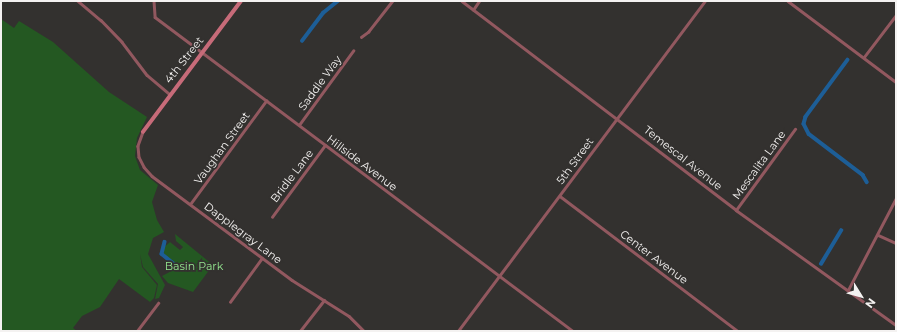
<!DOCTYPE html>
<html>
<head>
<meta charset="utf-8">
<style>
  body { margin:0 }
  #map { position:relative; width:897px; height:332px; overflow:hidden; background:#33312f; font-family:Montserrat,sans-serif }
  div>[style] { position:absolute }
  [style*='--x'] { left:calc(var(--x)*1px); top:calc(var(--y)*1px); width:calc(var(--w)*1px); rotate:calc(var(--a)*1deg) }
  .green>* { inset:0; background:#245822 }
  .canal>* { height:3.5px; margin:-1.75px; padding:0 1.75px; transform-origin:1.75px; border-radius:1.75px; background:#1d5e97 }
  .street>* { height:2.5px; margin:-1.25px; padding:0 1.25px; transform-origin:1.25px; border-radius:1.25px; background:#92585f }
  .secondary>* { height:3.5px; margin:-1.75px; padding:0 1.75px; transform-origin:1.75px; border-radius:1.75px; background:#c76b79 }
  span { translate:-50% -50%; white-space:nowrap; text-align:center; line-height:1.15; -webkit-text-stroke:3.5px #33312f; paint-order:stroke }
  .street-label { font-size:11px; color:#f4f2f1 }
  .park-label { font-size:11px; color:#95e790 }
  .frame { position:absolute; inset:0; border:2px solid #f4f2f1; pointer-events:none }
  .north { position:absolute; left:841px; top:276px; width:40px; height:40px; -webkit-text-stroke:3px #33312f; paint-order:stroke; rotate:127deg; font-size:11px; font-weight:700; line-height:16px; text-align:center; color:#f4f2f1 }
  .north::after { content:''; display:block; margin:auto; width:14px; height:18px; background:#f4f2f1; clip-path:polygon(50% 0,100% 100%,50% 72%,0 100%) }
</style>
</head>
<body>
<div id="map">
  <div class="green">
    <i style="clip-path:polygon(1px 19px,14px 28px,19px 21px,53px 42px,109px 92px,147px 117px,137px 138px,135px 156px,140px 170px,158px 185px,152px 202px,157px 220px,164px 232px,153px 238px,148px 254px,165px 285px,159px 298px,155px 299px,158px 284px,143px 267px,140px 254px,142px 267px,157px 285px,154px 298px,150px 302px,119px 279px,100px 307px,82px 316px,73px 328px,77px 331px,1px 331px)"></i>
    <i style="clip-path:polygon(175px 234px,213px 265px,193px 292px,168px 283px,162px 276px,179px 267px,163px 253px,163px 248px,170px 242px,180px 250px,183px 247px,176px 241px)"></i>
  </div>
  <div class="canal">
    <i style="--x:302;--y:41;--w:35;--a:-53"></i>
    <i style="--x:323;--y:13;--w:19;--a:-39"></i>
    <i style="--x:848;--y:60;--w:71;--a:126.4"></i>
    <i style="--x:806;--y:117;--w:7;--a:106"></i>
    <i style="--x:804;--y:124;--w:11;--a:63"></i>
    <i style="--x:809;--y:134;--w:68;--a:37.2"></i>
    <i style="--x:863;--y:175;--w:8;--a:60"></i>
    <i style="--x:165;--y:242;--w:12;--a:104"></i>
    <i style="--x:162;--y:254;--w:21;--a:39"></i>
    <i style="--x:821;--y:264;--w:39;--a:-59"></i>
  </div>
  <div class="street">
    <i style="--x:78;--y:1;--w:30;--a:40"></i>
    <i style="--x:101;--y:20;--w:30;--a:46"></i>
    <i style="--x:122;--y:42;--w:41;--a:52.9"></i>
    <i style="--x:147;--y:75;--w:30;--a:40"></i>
    <i style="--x:154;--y:1;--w:16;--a:86"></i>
    <i style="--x:155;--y:17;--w:523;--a:36.91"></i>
    <i style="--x:462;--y:1;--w:345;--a:37.3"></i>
    <i style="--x:736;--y:210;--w:197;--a:35.7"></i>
    <i style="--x:788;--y:1;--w:135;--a:36.9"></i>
    <i style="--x:473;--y:10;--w:11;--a:-56"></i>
    <i style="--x:361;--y:37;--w:9;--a:-36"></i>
    <i style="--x:368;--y:32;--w:39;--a:-52"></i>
    <i style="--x:864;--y:57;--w:53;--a:-52.7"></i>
    <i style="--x:299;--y:125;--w:92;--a:-53.9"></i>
    <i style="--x:143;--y:132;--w:15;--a:110"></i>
    <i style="--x:138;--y:146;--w:11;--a:85"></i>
    <i style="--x:139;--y:157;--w:11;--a:63"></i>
    <i style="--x:144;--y:167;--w:12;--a:48"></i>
    <i style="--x:152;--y:176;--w:174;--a:36.6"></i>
    <i style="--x:292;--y:280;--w:67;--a:32.3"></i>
    <i style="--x:349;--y:316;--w:21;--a:45"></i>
    <i style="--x:560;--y:196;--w:223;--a:37.2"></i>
    <i style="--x:191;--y:203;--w:127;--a:-53.7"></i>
    <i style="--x:736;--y:210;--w:100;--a:-53.9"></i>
    <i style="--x:272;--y:217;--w:89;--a:-53.6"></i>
    <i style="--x:878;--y:235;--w:20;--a:24"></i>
    <i style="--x:848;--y:290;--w:104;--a:-62.4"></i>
    <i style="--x:230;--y:302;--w:54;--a:-54"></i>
    <i style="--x:137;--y:331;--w:35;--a:-53"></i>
    <i style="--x:300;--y:331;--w:39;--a:-52"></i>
    <i style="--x:458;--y:331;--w:412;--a:-53.2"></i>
  </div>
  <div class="secondary">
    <i style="--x:143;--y:132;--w:164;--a:-53.2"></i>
  </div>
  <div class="street-label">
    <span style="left:184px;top:60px;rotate:-52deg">4th Street</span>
    <span style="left:320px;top:83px;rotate:-54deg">Saddle Way</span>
    <span style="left:222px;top:148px;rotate:-54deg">Vaughan Street</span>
    <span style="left:683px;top:158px;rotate:38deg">Temescal Avenue</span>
    <span style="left:575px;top:161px;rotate:-54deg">5th Street</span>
    <span style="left:362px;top:163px;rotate:37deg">Hillside Avenue</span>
    <span style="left:759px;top:165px;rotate:-54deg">Mescalita Lane</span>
    <span style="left:292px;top:176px;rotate:-53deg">Bridle Lane</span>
    <span style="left:243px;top:233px;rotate:37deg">Dapplegray Lane</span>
    <span style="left:654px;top:257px;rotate:37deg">Center Avenue</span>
  </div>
  <div class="park-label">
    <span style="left:194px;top:266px">Basin Park</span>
  </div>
  <div class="frame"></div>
  <div class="north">N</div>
</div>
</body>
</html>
